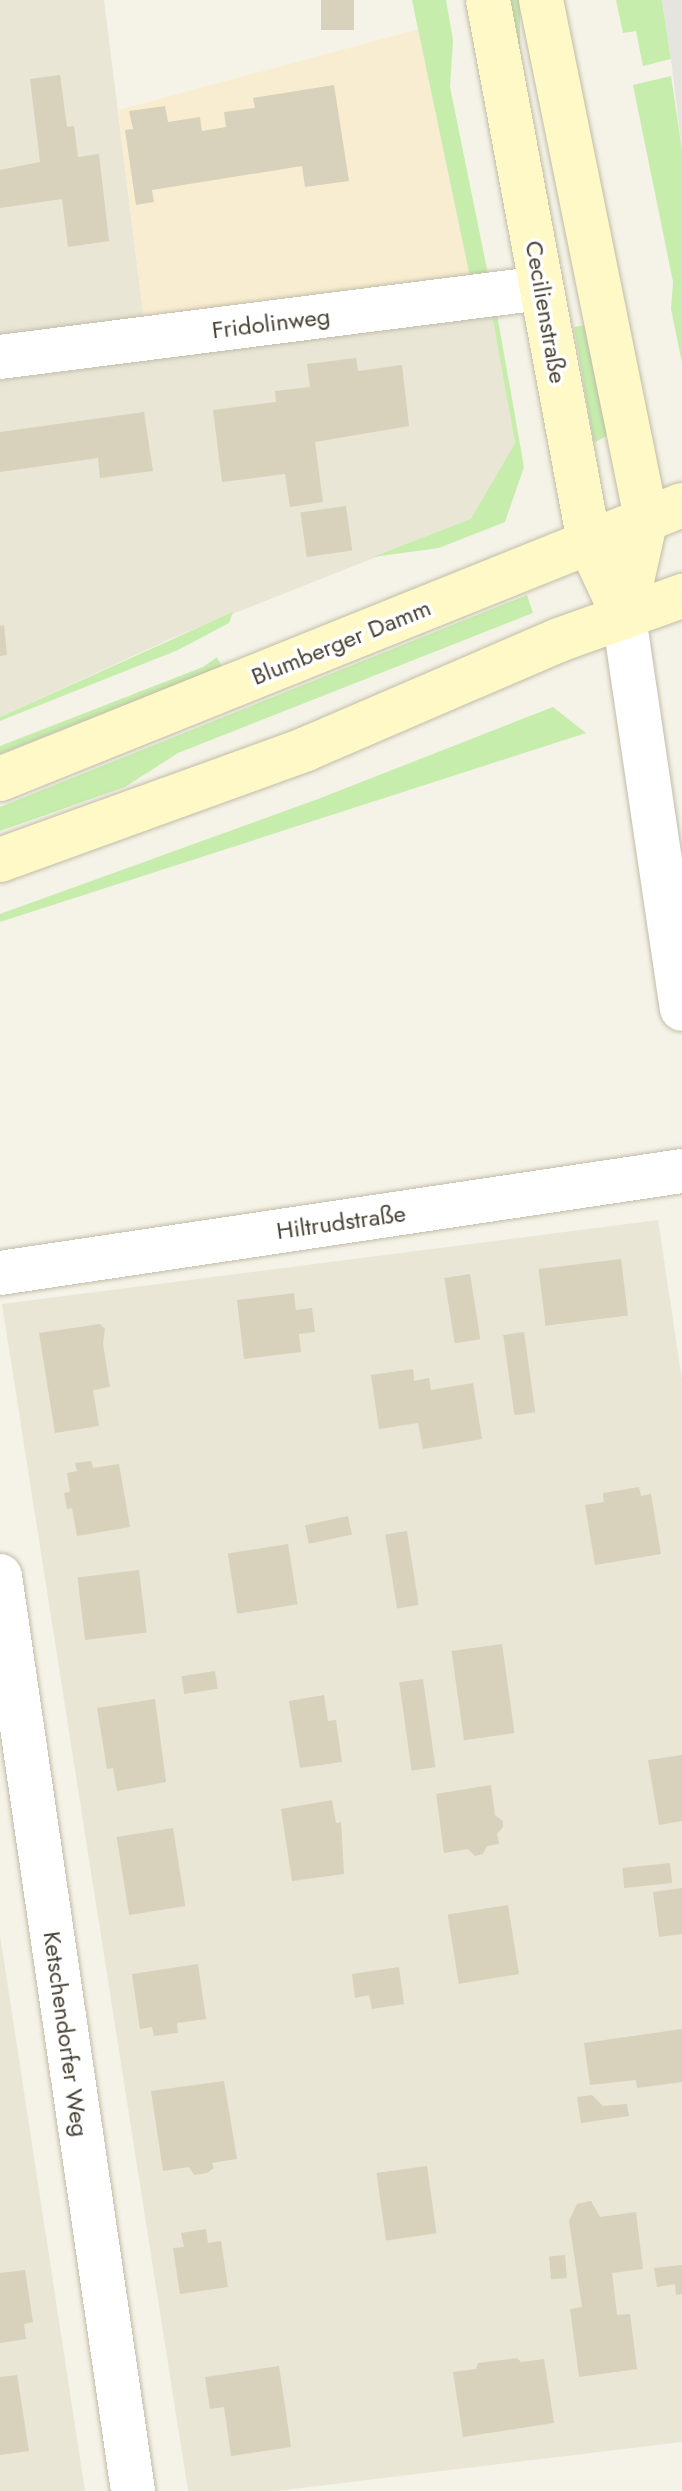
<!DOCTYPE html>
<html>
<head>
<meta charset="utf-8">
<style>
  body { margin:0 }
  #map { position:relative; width:682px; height:2491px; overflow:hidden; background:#f5f3e7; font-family:Jost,sans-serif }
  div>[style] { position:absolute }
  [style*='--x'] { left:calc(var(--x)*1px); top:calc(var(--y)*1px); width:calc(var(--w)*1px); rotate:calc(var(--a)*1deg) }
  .residential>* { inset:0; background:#e9e6d5 }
  .commercial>* { inset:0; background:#f8edd1 }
  .green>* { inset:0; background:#c6edac; transform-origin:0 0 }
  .parking>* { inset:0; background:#e6e4df }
  .building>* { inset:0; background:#d8d1bb; transform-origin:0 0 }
  .roads { filter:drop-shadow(0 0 2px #c1bca9) drop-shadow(0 0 2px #c1bca9) }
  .street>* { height:44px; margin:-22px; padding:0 22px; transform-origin:22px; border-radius:22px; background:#fff }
  .secondary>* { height:44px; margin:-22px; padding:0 22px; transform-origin:22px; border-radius:22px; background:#fff9c7 }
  span { translate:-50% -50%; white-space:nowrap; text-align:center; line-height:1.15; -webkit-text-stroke:7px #fff; paint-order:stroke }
  .street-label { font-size:24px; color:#494435 }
</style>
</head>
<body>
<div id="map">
  <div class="residential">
    <i style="clip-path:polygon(0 0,104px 0,144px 320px,0 339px)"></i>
    <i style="clip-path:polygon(492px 315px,515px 443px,472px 519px,172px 638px,0 717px,0 380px)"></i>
    <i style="clip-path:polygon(658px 1220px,682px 1380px,682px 2442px,276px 2491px,188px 2491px,2px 1304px)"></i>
    <i style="clip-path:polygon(0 1935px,85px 2491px,0 2491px)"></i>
  </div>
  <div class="commercial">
    <i style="clip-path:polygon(419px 29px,470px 277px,144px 320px,118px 110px)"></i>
  </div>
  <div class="green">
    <i style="clip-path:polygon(412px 0,446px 0,453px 40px,450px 87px,489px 279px,470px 277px)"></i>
    <i style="left:505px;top:0;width:15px;height:139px"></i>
    <i style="clip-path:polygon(616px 0,662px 0,671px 59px,643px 66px,636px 31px,623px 33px)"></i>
    <i style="clip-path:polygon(671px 76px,682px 150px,682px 363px,671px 309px,673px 282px,633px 85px)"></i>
    <i style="clip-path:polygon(497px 314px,524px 467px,505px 522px,439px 548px,373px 557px,471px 519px,515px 443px,492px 315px)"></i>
    <i style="clip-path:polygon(586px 325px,611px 433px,594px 443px,574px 327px)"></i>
    <i style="clip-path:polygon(527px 595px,533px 613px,178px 753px,125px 787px,0 831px,0 807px)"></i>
    <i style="clip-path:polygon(233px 612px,229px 623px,178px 650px,0 721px,0 717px)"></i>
    <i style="clip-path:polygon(217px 657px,222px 667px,0 754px,0 746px,203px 667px)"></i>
    <i style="clip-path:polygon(553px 707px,586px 733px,0 922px,0 914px,318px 799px)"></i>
  </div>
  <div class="parking">
    <i style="clip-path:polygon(662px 0,682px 0,682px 150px,671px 59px)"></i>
  </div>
  <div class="building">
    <i style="left:321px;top:0;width:33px;height:30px"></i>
    <i style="clip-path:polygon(60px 75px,67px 127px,74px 126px,78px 157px,99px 154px,109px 241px,68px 247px,62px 199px,0 208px,0 170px,40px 162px,30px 79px)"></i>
    <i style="clip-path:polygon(334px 85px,349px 181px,305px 187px,302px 166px,152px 190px,154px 202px,136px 205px,125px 130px,133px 129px,129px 111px,165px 106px,168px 122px,200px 117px,202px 131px,226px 127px,224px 112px,255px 108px,253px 98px)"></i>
    <i style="clip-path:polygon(356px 358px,358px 371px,402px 365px,409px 426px,315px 442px,323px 502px,290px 507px,285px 474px,222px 482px,213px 410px,276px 402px,275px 391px,310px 387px,307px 364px)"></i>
    <i style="clip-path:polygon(144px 412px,153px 471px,100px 478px,98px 458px,0 472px,0 432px)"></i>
    <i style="left:346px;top:506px;width:45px;height:46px;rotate:82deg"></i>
    <i style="clip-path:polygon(4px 625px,7px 655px,0 656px,0 626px)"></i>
    <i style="left:621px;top:1259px;width:57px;height:83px;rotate:83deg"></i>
    <i style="left:470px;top:1274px;width:66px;height:26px;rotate:81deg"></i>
    <i style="clip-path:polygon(294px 1293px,296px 1310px,312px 1308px,315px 1332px,299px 1334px,301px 1352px,244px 1359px,237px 1300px)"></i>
    <i style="clip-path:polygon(100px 1324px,105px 1329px,103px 1344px,110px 1387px,93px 1390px,99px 1426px,55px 1433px,39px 1333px)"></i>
    <i style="left:524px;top:1332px;width:81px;height:21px;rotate:82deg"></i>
    <i style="clip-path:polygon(413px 1369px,414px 1381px,429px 1378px,431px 1390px,473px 1383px,482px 1439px,423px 1449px,418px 1423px,379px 1429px,371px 1375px)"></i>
    <i style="clip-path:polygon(91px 1461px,93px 1468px,119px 1464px,130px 1527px,77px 1536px,72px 1508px,67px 1509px,64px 1493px,70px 1492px,67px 1473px,77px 1471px,75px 1463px)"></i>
    <i style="clip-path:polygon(639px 1487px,641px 1496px,651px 1494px,661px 1554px,595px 1565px,585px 1505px,604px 1502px,603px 1493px)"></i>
    <i style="left:348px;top:1516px;width:19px;height:44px;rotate:78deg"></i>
    <i style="left:407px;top:1531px;width:75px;height:22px;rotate:81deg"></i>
    <i style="left:288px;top:1544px;width:61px;height:61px;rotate:81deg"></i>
    <i style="left:139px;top:1570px;width:63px;height:62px;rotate:83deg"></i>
    <i style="left:502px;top:1644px;width:90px;height:51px;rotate:82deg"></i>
    <i style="left:215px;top:1671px;width:18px;height:34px;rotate:81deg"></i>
    <i style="left:423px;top:1679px;width:89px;height:24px;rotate:82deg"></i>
    <i style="clip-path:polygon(324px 1695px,328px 1721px,336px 1720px,342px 1762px,300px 1768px,289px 1701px)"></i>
    <i style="clip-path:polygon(155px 1699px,166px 1782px,117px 1791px,113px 1768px,107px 1769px,97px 1708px)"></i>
    <i style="clip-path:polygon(682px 1755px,682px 1821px,659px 1825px,648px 1760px)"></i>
    <i style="clip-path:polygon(491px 1785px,495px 1815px,503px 1821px,503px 1827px,497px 1834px,499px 1844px,487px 1846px,483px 1854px,475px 1856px,468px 1849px,444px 1853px,436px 1794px)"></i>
    <i style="clip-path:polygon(332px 1800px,336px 1823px,341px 1822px,344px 1874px,292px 1881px,281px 1809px)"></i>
    <i style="left:173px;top:1828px;width:79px;height:57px;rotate:81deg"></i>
    <i style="left:670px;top:1863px;width:20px;height:48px;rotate:84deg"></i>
    <i style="clip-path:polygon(682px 1888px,682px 1934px,659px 1937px,653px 1892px)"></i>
    <i style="left:508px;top:1905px;width:70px;height:61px;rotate:81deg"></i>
    <i style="clip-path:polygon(198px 1964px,206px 2019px,177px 2023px,178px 2033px,154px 2036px,152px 2027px,140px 2029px,132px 1974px)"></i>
    <i style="clip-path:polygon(399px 1967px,404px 2004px,372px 2009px,369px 1995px,355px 1998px,352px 1974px)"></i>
    <i style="clip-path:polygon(682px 2029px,682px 2082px,637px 2088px,636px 2080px,590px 2085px,584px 2043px)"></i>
    <i style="clip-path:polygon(224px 2081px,237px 2159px,212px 2163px,214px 2168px,207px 2173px,194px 2175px,189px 2167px,163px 2171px,151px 2091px)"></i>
    <i style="clip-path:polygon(592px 2095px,603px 2106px,627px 2104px,629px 2116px,581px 2123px,577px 2097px)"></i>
    <i style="left:427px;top:2166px;width:68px;height:51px;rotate:82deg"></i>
    <i style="clip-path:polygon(591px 2201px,600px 2217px,636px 2212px,643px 2269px,612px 2273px,617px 2315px,630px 2314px,637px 2369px,579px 2377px,570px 2309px,582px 2307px,569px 2221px,577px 2204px)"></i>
    <i style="clip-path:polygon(206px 2229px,208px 2243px,221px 2241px,228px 2287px,180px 2294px,173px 2248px,184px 2247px,181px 2233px)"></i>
    <i style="left:565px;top:2255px;width:23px;height:16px;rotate:85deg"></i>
    <i style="clip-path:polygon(682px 2265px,682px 2294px,676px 2295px,675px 2284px,657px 2287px,654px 2268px)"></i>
    <i style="clip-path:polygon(25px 2270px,33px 2322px,24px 2324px,26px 2339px,0 2343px,0 2273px)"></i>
    <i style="clip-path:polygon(517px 2358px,521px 2362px,544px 2359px,554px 2423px,463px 2437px,453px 2372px,476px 2369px,478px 2363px)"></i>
    <i style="clip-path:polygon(279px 2366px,291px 2447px,231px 2456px,224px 2407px,210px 2409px,205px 2377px)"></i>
    <i style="clip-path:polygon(17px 2375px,29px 2451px,0 2455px,0 2377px)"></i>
  </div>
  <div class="roads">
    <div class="street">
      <i style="--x:0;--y:357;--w:546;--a:-7.26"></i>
      <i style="--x:624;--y:617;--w:396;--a:81.6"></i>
      <i style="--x:0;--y:1273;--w:690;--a:-8.51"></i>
      <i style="--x:0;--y:1576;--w:925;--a:81.73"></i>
    </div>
    <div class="secondary">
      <i style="--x:488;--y:0;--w:551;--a:79.44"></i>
      <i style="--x:589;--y:542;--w:83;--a:65"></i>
      <i style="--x:541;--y:0;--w:529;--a:78.54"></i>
      <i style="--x:646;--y:518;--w:101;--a:102.5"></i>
      <i style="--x:0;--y:779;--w:735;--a:-21.89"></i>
      <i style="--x:0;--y:860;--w:326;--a:-19.9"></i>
      <i style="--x:306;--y:749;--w:275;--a:-23.3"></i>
      <i style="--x:559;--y:640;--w:131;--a:-19.7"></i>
    </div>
  </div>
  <div class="street-label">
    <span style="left:546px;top:312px;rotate:80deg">Cecilienstraße</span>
    <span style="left:271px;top:323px;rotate:-7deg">Fridolinweg</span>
    <span style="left:341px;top:642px;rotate:-22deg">Blumberger Damm</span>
    <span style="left:341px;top:1222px;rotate:-8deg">Hiltrudstraße</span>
    <span style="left:66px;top:2034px;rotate:82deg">Ketschendorfer Weg</span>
  </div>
</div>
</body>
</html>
